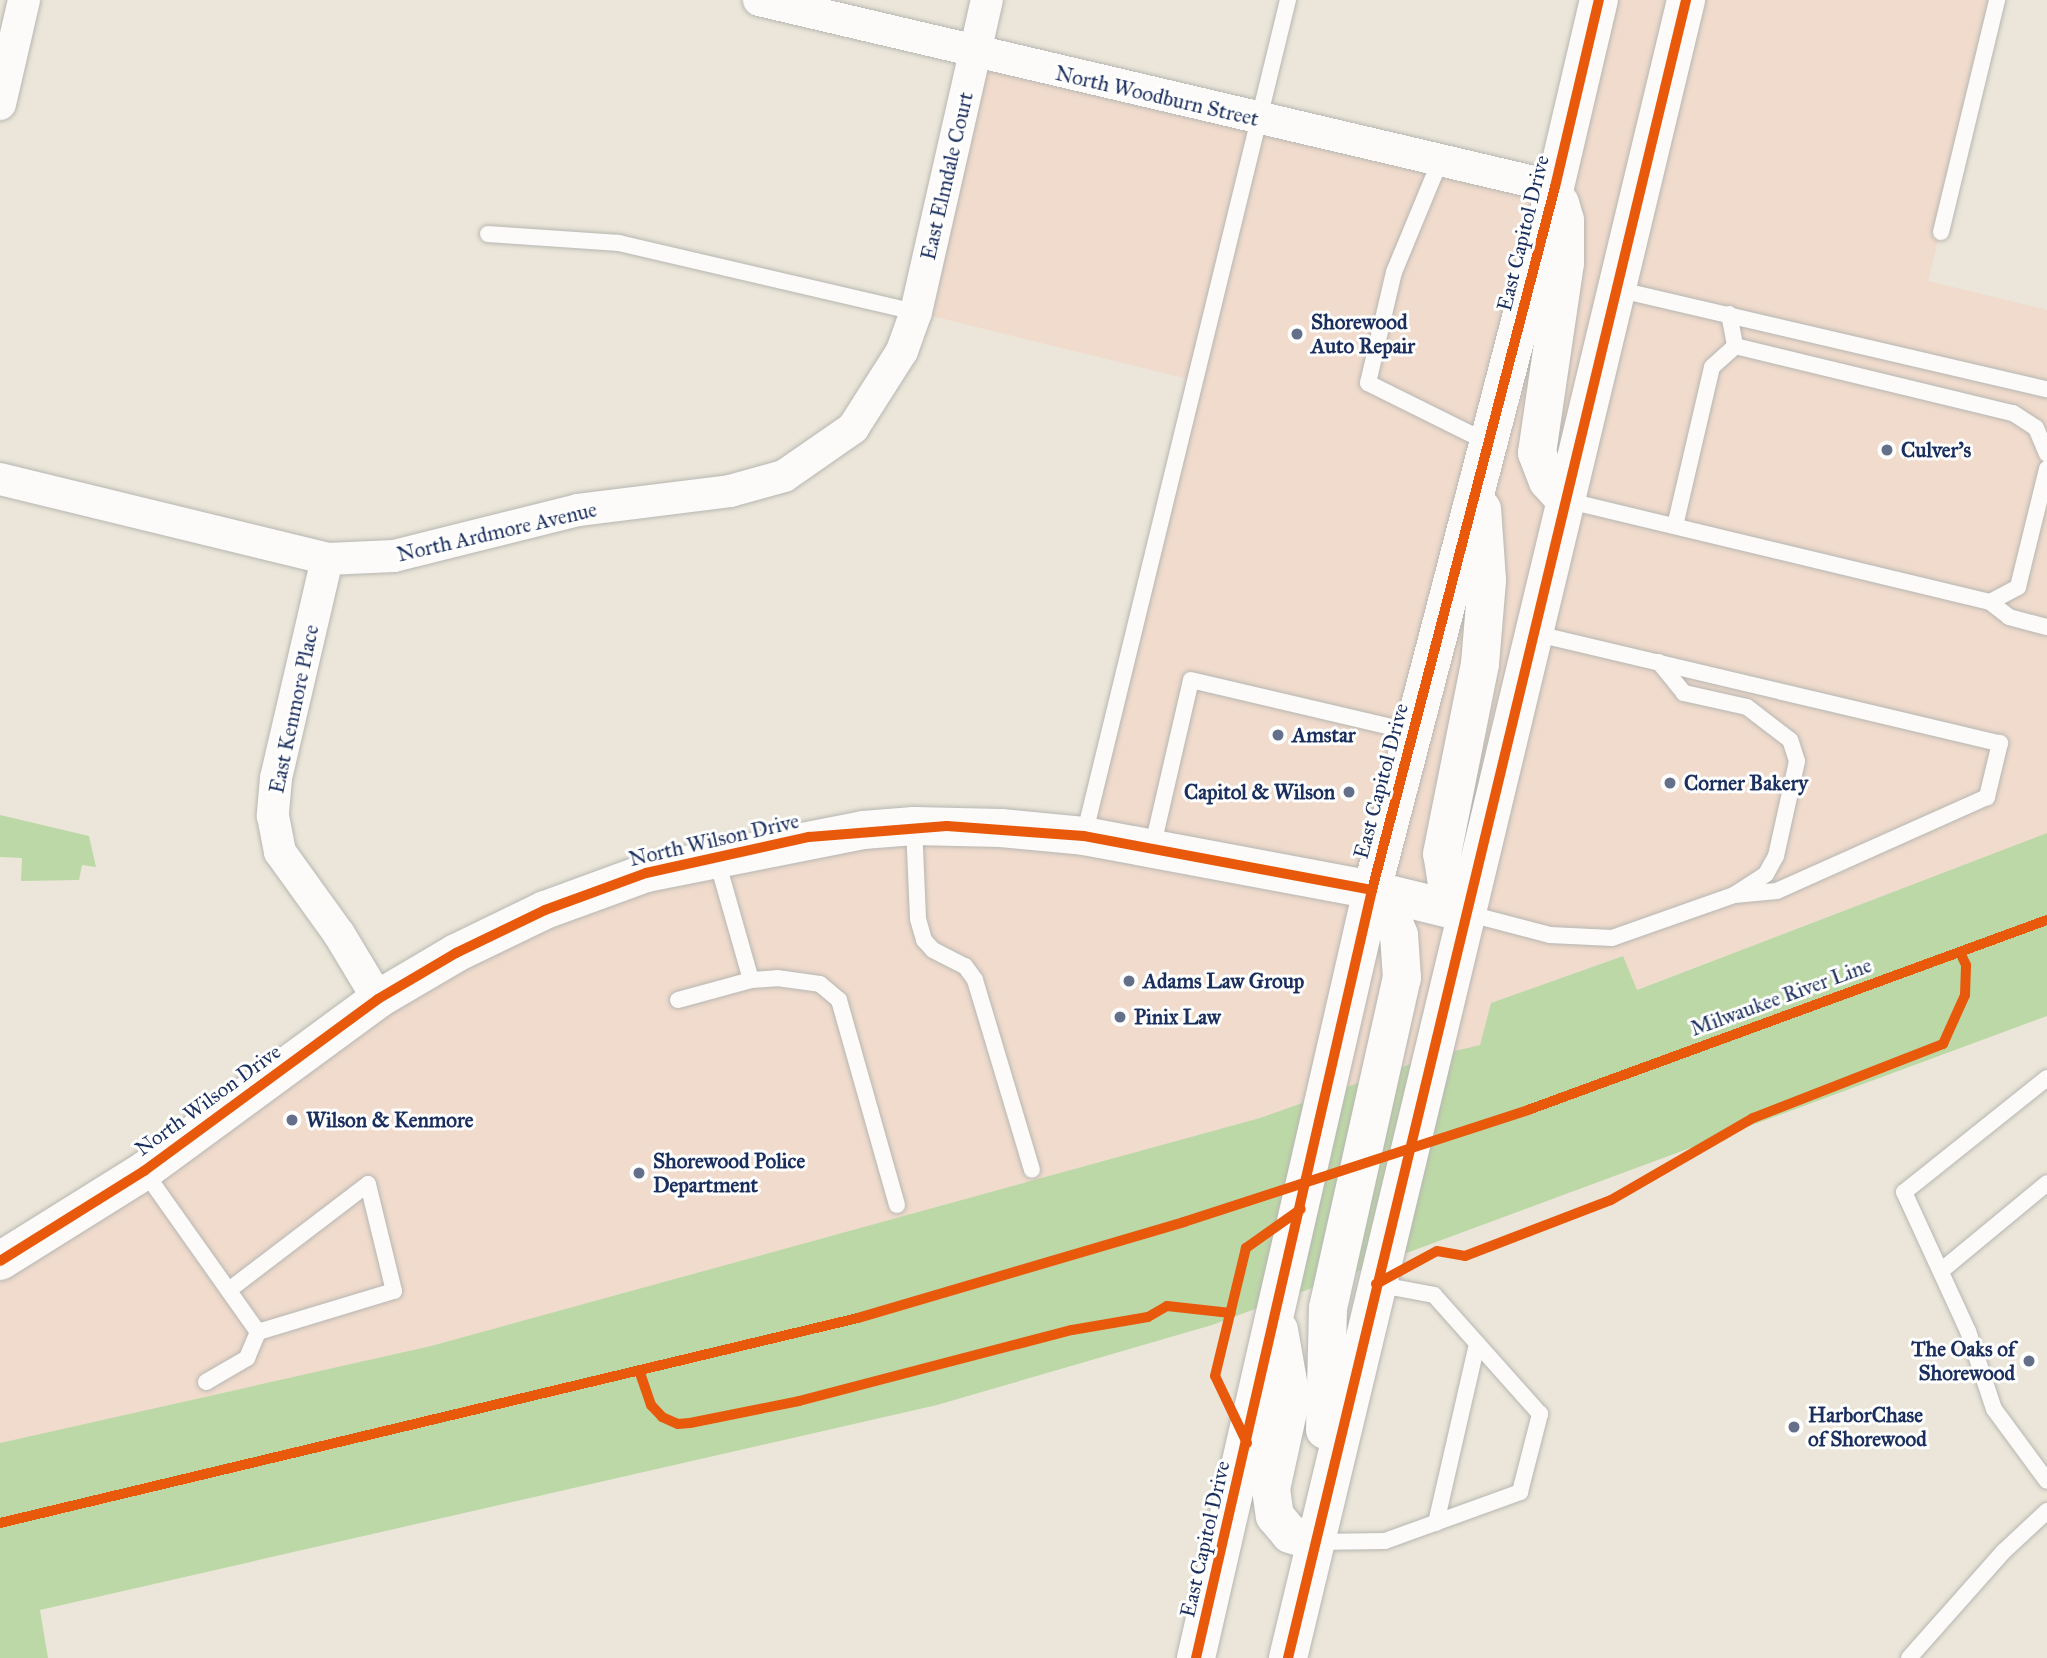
<!DOCTYPE html>
<html>
<head>
<meta charset="utf-8">
<style>
  body { margin:0 }
  #map { position:relative; width:2047px; height:1658px; overflow:hidden; background:#ebe6d9; font-family:"IM FELL Great Primer",serif }
  div>[style] { position:absolute }
  [style*='--x'] { left:calc(var(--x)*1px); top:calc(var(--y)*1px); width:calc(var(--w)*1px); rotate:calc(var(--a)*1deg) }
  .built>* { inset:0; background:#f0dbcc }
  .green>* { inset:0; background:#bdd8a7 }
  .roads { filter:drop-shadow(0 0 2px #b7b6b2) drop-shadow(0 0 2px #b7b6b2) }
  .lane>* { height:16px; margin:-8px; padding:0 8px; transform-origin:8px; border-radius:8px; background:#fcfbf9 }
  .street>* { height:32px; margin:-16px; padding:0 16px; transform-origin:16px; border-radius:16px; background:#fcfbf9 }
  .secondary>* { height:38px; margin:-19px; padding:0 19px; transform-origin:19px; border-radius:19px; background:#fcfbf9 }
  .primary>* { height:38px; margin:-19px; padding:0 19px; transform-origin:19px; border-radius:19px; background:#fcfbf9 }
  .cycleway>* { height:10px; margin:-5px; padding:0 5px; transform-origin:5px; border-radius:5px; background:#e8590c }
  .dots>* { width:19px; height:19px; translate:-50% -50%; box-sizing:border-box; border:4px solid #fff; border-radius:50% }
  span { translate:-50% -50%; white-space:nowrap; text-align:center; line-height:1.15; -webkit-text-stroke:6px #fff; paint-order:stroke }
  .street-label { font-size:21px; color:#1b2f5e }
  .poi-label { font-size:21px; color:#1b2f5e; font-weight:700 }
  .left { translate:0 -50%; text-align:left }
  .right { translate:-100% -50%; text-align:right }
</style>
</head>
<body>
<div id="map">
  <div class="built">
    <i style="clip-path:polygon(1599px 0,1997px 0,1928px 281px,2047px 310px,2047px 833px,1636px 990px,1622px 956px,1491px 1003px,1481px 1045px,1430px 1057px,1260px 1118px,431px 1346px,0 1443px,0 1261px,456px 953px,809px 838px,1084px 835px,1196px 381px,916px 312px,975px 54px,1555px 187px)"></i>
  </div>
  <div class="green">
    <i style="clip-path:polygon(0 815px,89px 836px,96px 867px,82px 865px,79px 880px,21px 881px,22px 858px,0 857px)"></i>
    <i style="clip-path:polygon(2047px 833px,2047px 1016px,1212px 1325px,937px 1405px,40px 1610px,48px 1658px,0 1658px,0 1443px,431px 1346px,1260px 1118px,1430px 1057px,1480px 1045px,1491px 1003px,1623px 956px,1637px 990px)"></i>
  </div>
  <div class="roads">
    <div class="lane">
      <i style="--x:1440;--y:161;--w:120;--a:112.5"></i>
      <i style="--x:1394;--y:272;--w:114;--a:103.2"></i>
      <i style="--x:1368;--y:383;--w:135;--a:26.4"></i>
      <i style="--x:1941;--y:232;--w:239;--a:-76.4"></i>
      <i style="--x:488;--y:234;--w:131;--a:3.9"></i>
      <i style="--x:619;--y:243;--w:305;--a:13.1"></i>
      <i style="--x:1616;--y:289;--w:442;--a:13.1"></i>
      <i style="--x:1729;--y:314;--w:33;--a:79"></i>
      <i style="--x:1735;--y:346;--w:286;--a:13.6"></i>
      <i style="--x:2013;--y:413;--w:27;--a:33"></i>
      <i style="--x:2036;--y:428;--w:28;--a:67"></i>
      <i style="--x:1565;--y:500;--w:437;--a:13.5"></i>
      <i style="--x:1990;--y:602;--w:24;--a:38"></i>
      <i style="--x:2009;--y:617;--w:39;--a:15"></i>
      <i style="--x:1675;--y:526;--w:163;--a:-76.9"></i>
      <i style="--x:1712;--y:367;--w:31;--a:-42"></i>
      <i style="--x:1990;--y:602;--w:32;--a:-28"></i>
      <i style="--x:2018;--y:587;--w:122;--a:-76.2"></i>
      <i style="--x:1533;--y:633;--w:480;--a:13.3"></i>
      <i style="--x:2000;--y:743;--w:56;--a:103.5"></i>
      <i style="--x:1987;--y:797;--w:230;--a:155.9"></i>
      <i style="--x:1777;--y:891;--w:43;--a:174.7"></i>
      <i style="--x:914;--y:826;--w:93;--a:87.5"></i>
      <i style="--x:918;--y:919;--w:22;--a:74"></i>
      <i style="--x:924;--y:940;--w:13;--a:48"></i>
      <i style="--x:933;--y:950;--w:36;--a:27"></i>
      <i style="--x:965;--y:966;--w:17;--a:54"></i>
      <i style="--x:975;--y:980;--w:198;--a:73.3"></i>
      <i style="--x:1084;--y:836;--w:861;--a:-76.29"></i>
      <i style="--x:1152;--y:849;--w:173;--a:-77"></i>
      <i style="--x:1191;--y:680;--w:228;--a:13.2"></i>
      <i style="--x:716;--y:857;--w:128;--a:74.1"></i>
      <i style="--x:751;--y:980;--w:26;--a:-4"></i>
      <i style="--x:777;--y:978;--w:43;--a:7.9"></i>
      <i style="--x:820;--y:984;--w:25;--a:40"></i>
      <i style="--x:839;--y:1000;--w:213;--a:74.2"></i>
      <i style="--x:1466;--y:913;--w:87;--a:14.7"></i>
      <i style="--x:1550;--y:935;--w:62;--a:2.8"></i>
      <i style="--x:1612;--y:938;--w:129;--a:-19.4"></i>
      <i style="--x:1734;--y:895;--w:38;--a:-33"></i>
      <i style="--x:1766;--y:874;--w:21;--a:-61"></i>
      <i style="--x:1776;--y:856;--w:97;--a:-77.5"></i>
      <i style="--x:1797;--y:761;--w:22;--a:-108"></i>
      <i style="--x:1790;--y:740;--w:54;--a:-142.5"></i>
      <i style="--x:1747;--y:707;--w:65;--a:-167.5"></i>
      <i style="--x:1684;--y:693;--w:40;--a:-129"></i>
      <i style="--x:678;--y:1000;--w:76;--a:-15.3"></i>
      <i style="--x:2047;--y:1078;--w:183;--a:141.4"></i>
      <i style="--x:1904;--y:1192;--w:153;--a:65.3"></i>
      <i style="--x:1968;--y:1331;--w:82;--a:71.6"></i>
      <i style="--x:1994;--y:1409;--w:89;--a:53.6"></i>
      <i style="--x:144;--y:1171;--w:197;--a:54.7"></i>
      <i style="--x:258;--y:1332;--w:142;--a:-16.8"></i>
      <i style="--x:394;--y:1291;--w:110;--a:-103.7"></i>
      <i style="--x:368;--y:1184;--w:175;--a:142.7"></i>
      <i style="--x:1942;--y:1270;--w:136;--a:-39.6"></i>
      <i style="--x:206;--y:1382;--w:48;--a:-30.3"></i>
      <i style="--x:247;--y:1358;--w:28;--a:-67"></i>
      <i style="--x:1436;--y:1523;--w:184;--a:-77.1"></i>
      <i style="--x:1316;--y:1542;--w:69;--a:-0.8"></i>
      <i style="--x:1385;--y:1541;--w:144;--a:-19.9"></i>
      <i style="--x:1520;--y:1492;--w:81;--a:-75.6"></i>
      <i style="--x:1540;--y:1414;--w:159;--a:-131.7"></i>
      <i style="--x:1434;--y:1295;--w:59;--a:-169.3"></i>
      <i style="--x:1909;--y:1658;--w:142;--a:-48.4"></i>
      <i style="--x:2003;--y:1552;--w:60;--a:-43"></i>
    </div>
    <div class="street">
      <i style="--x:759;--y:0;--w:818;--a:13.22"></i>
      <i style="--x:0;--y:104;--w:107;--a:-77"></i>
      <i style="--x:0;--y:479;--w:337;--a:13.7"></i>
      <i style="--x:327;--y:559;--w:67;--a:-2.6"></i>
      <i style="--x:394;--y:556;--w:190;--a:-14"></i>
      <i style="--x:578;--y:510;--w:153;--a:-7.1"></i>
      <i style="--x:730;--y:491;--w:56;--a:-15.5"></i>
      <i style="--x:784;--y:476;--w:84;--a:-34.8"></i>
      <i style="--x:853;--y:428;--w:91;--a:-57.5"></i>
      <i style="--x:902;--y:351;--w:41;--a:-70.3"></i>
      <i style="--x:916;--y:312;--w:320;--a:-77.2"></i>
      <i style="--x:327;--y:559;--w:225;--a:103.1"></i>
      <i style="--x:276;--y:778;--w:38;--a:95"></i>
      <i style="--x:273;--y:816;--w:37;--a:79"></i>
      <i style="--x:280;--y:852;--w:101;--a:54.3"></i>
      <i style="--x:339;--y:934;--w:76;--a:59"></i>
    </div>
    <div class="secondary">
      <i style="--x:0;--y:1261;--w:170;--a:-32"></i>
      <i style="--x:144;--y:1171;--w:290;--a:-36.3"></i>
      <i style="--x:378;--y:999;--w:91;--a:-30.5"></i>
      <i style="--x:456;--y:953;--w:99;--a:-25.8"></i>
      <i style="--x:545;--y:910;--w:108;--a:-20.1"></i>
      <i style="--x:646;--y:873;--w:221;--a:-11.2"></i>
      <i style="--x:863;--y:830;--w:51;--a:-4.5"></i>
      <i style="--x:914;--y:826;--w:87;--a:1.3"></i>
      <i style="--x:1001;--y:828;--w:83;--a:5.5"></i>
      <i style="--x:1084;--y:836;--w:293;--a:10.6"></i>
      <i style="--x:1372;--y:890;--w:97;--a:13.7"></i>
    </div>
    <div class="primary">
      <i style="--x:1560;--y:203;--w:18;--a:74"></i>
      <i style="--x:1565;--y:220;--w:43;--a:90"></i>
      <i style="--x:1565;--y:263;--w:192;--a:98.4"></i>
      <i style="--x:1537;--y:453;--w:30;--a:69"></i>
      <i style="--x:1548;--y:481;--w:25;--a:48"></i>
      <i style="--x:1466;--y:913;--w:35;--a:-123"></i>
      <i style="--x:1447;--y:884;--w:30;--a:-99"></i>
      <i style="--x:1442;--y:854;--w:194;--a:-78.7"></i>
      <i style="--x:1480;--y:664;--w:84;--a:-85.2"></i>
      <i style="--x:1487;--y:580;--w:71;--a:-94"></i>
      <i style="--x:1279;--y:1330;--w:69;--a:80"></i>
      <i style="--x:1291;--y:1398;--w:93;--a:102.4"></i>
      <i style="--x:1271;--y:1489;--w:27;--a:82"></i>
      <i style="--x:1275;--y:1516;--w:23;--a:50"></i>
      <i style="--x:1290;--y:1534;--w:27;--a:17"></i>
      <i style="--x:1325;--y:1430;--w:122;--a:-88.6"></i>
      <i style="--x:1328;--y:1308;--w:338;--a:-77.4"></i>
      <i style="--x:1402;--y:978;--w:43;--a:-94"></i>
      <i style="--x:1399;--y:935;--w:27;--a:-112"></i>
      <i style="--x:1389;--y:910;--w:26;--a:-130"></i>
      <i style="--x:1196;--y:1658;--w:788;--a:-77.09"></i>
      <i style="--x:1372;--y:890;--w:726;--a:-75.41"></i>
      <i style="--x:1555;--y:187;--w:192;--a:-76.8"></i>
      <i style="--x:1288;--y:1658;--w:1705;--a:-76.5"></i>
    </div>
  </div>
  <div class="cycleway">
    <i style="--x:0;--y:1261;--w:170;--a:-32"></i>
    <i style="--x:144;--y:1171;--w:290;--a:-36.3"></i>
    <i style="--x:378;--y:999;--w:91;--a:-30.5"></i>
    <i style="--x:456;--y:953;--w:99;--a:-25.8"></i>
    <i style="--x:545;--y:910;--w:108;--a:-20.1"></i>
    <i style="--x:646;--y:873;--w:167;--a:-12.5"></i>
    <i style="--x:809;--y:837;--w:138;--a:-4.6"></i>
    <i style="--x:947;--y:826;--w:137;--a:4.2"></i>
    <i style="--x:1084;--y:836;--w:293;--a:10.6"></i>
    <i style="--x:1376;--y:1284;--w:69;--a:-28.4"></i>
    <i style="--x:1437;--y:1251;--w:28;--a:10"></i>
    <i style="--x:1465;--y:1256;--w:156;--a:-21"></i>
    <i style="--x:1611;--y:1200;--w:164;--a:-30"></i>
    <i style="--x:1753;--y:1118;--w:204;--a:-21.3"></i>
    <i style="--x:1943;--y:1044;--w:54;--a:-65.8"></i>
    <i style="--x:1965;--y:995;--w:30;--a:-88"></i>
    <i style="--x:1966;--y:965;--w:14;--a:-115"></i>
    <i style="--x:640;--y:1373;--w:34;--a:71"></i>
    <i style="--x:651;--y:1405;--w:16;--a:47"></i>
    <i style="--x:662;--y:1417;--w:17;--a:24"></i>
    <i style="--x:678;--y:1424;--w:12;--a:-5"></i>
    <i style="--x:690;--y:1423;--w:111;--a:-11.4"></i>
    <i style="--x:799;--y:1401;--w:282;--a:-14.6"></i>
    <i style="--x:1072;--y:1330;--w:77;--a:-9.7"></i>
    <i style="--x:1148;--y:1317;--w:22;--a:-30"></i>
    <i style="--x:1167;--y:1306;--w:64;--a:6.2"></i>
    <i style="--x:1247;--y:1443;--w:74;--a:-115.5"></i>
    <i style="--x:1215;--y:1376;--w:132;--a:-76.4"></i>
    <i style="--x:1246;--y:1248;--w:67;--a:-35.3"></i>
    <i style="--x:0;--y:1523;--w:882;--a:-13.44"></i>
    <i style="--x:858;--y:1318;--w:340;--a:-16.4"></i>
    <i style="--x:1184;--y:1222;--w:362;--a:-18"></i>
    <i style="--x:1528;--y:1110;--w:553;--a:-20.11"></i>
    <i style="--x:1196;--y:1658;--w:788;--a:-77.09"></i>
    <i style="--x:1372;--y:890;--w:726;--a:-75.41"></i>
    <i style="--x:1555;--y:187;--w:192;--a:-76.8"></i>
    <i style="--x:1288;--y:1658;--w:1705;--a:-76.5"></i>
  </div>
  <div class="dots">
    <i style="left:1297px;top:334px;background:#646f89"></i>
    <i style="left:1887px;top:450px;background:#646f89"></i>
    <i style="left:1278px;top:735px;background:#646f89"></i>
    <i style="left:1670px;top:783px;background:#646f89"></i>
    <i style="left:1349px;top:792px;background:#646f89"></i>
    <i style="left:1129px;top:981px;background:#646f89"></i>
    <i style="left:1120px;top:1017px;background:#646f89"></i>
    <i style="left:292px;top:1120px;background:#646f89"></i>
    <i style="left:639px;top:1173px;background:#646f89"></i>
    <i style="left:2029px;top:1361px;background:#646f89"></i>
    <i style="left:1794px;top:1427px;background:#646f89"></i>
  </div>
  <div class="street-label">
    <span style="left:1157px;top:96px;rotate:13deg">North Woodburn Street</span>
    <span style="left:947px;top:176px;rotate:-77deg">East Elmdale Court</span>
    <span style="left:1523px;top:233px;rotate:-76deg">East Capitol Drive</span>
    <span style="left:497px;top:532px;rotate:-13deg">North Ardmore Avenue</span>
    <span style="left:294px;top:709px;rotate:-78deg">East Kenmore Place</span>
    <span style="left:1381px;top:781px;rotate:-75deg">East Capitol Drive</span>
    <span style="left:714px;top:840px;rotate:-13deg">North Wilson Drive</span>
    <span style="left:1781px;top:997px;rotate:-20deg">Milwaukee River Line</span>
    <span style="left:208px;top:1100px;rotate:-36deg">North Wilson Drive</span>
    <span style="left:1205px;top:1539px;rotate:-77deg">East Capitol Drive</span>
  </div>
  <div class="poi-label">
    <span class="left" style="left:1311px;top:334px">Shorewood<br>Auto Repair</span>
    <span class="left" style="left:1901px;top:450px">Culver's</span>
    <span class="left" style="left:1292px;top:735px">Amstar</span>
    <span class="left" style="left:1684px;top:783px">Corner Bakery</span>
    <span class="right" style="left:1335px;top:792px">Capitol &amp; Wilson</span>
    <span class="left" style="left:1143px;top:981px">Adams Law Group</span>
    <span class="left" style="left:1134px;top:1017px">Pinix Law</span>
    <span class="left" style="left:306px;top:1120px">Wilson &amp; Kenmore</span>
    <span class="left" style="left:653px;top:1173px">Shorewood Police<br>Department</span>
    <span class="right" style="left:2015px;top:1361px">The Oaks of<br>Shorewood</span>
    <span class="left" style="left:1808px;top:1427px">HarborChase<br>of Shorewood</span>
  </div>
</div>
</body>
</html>
